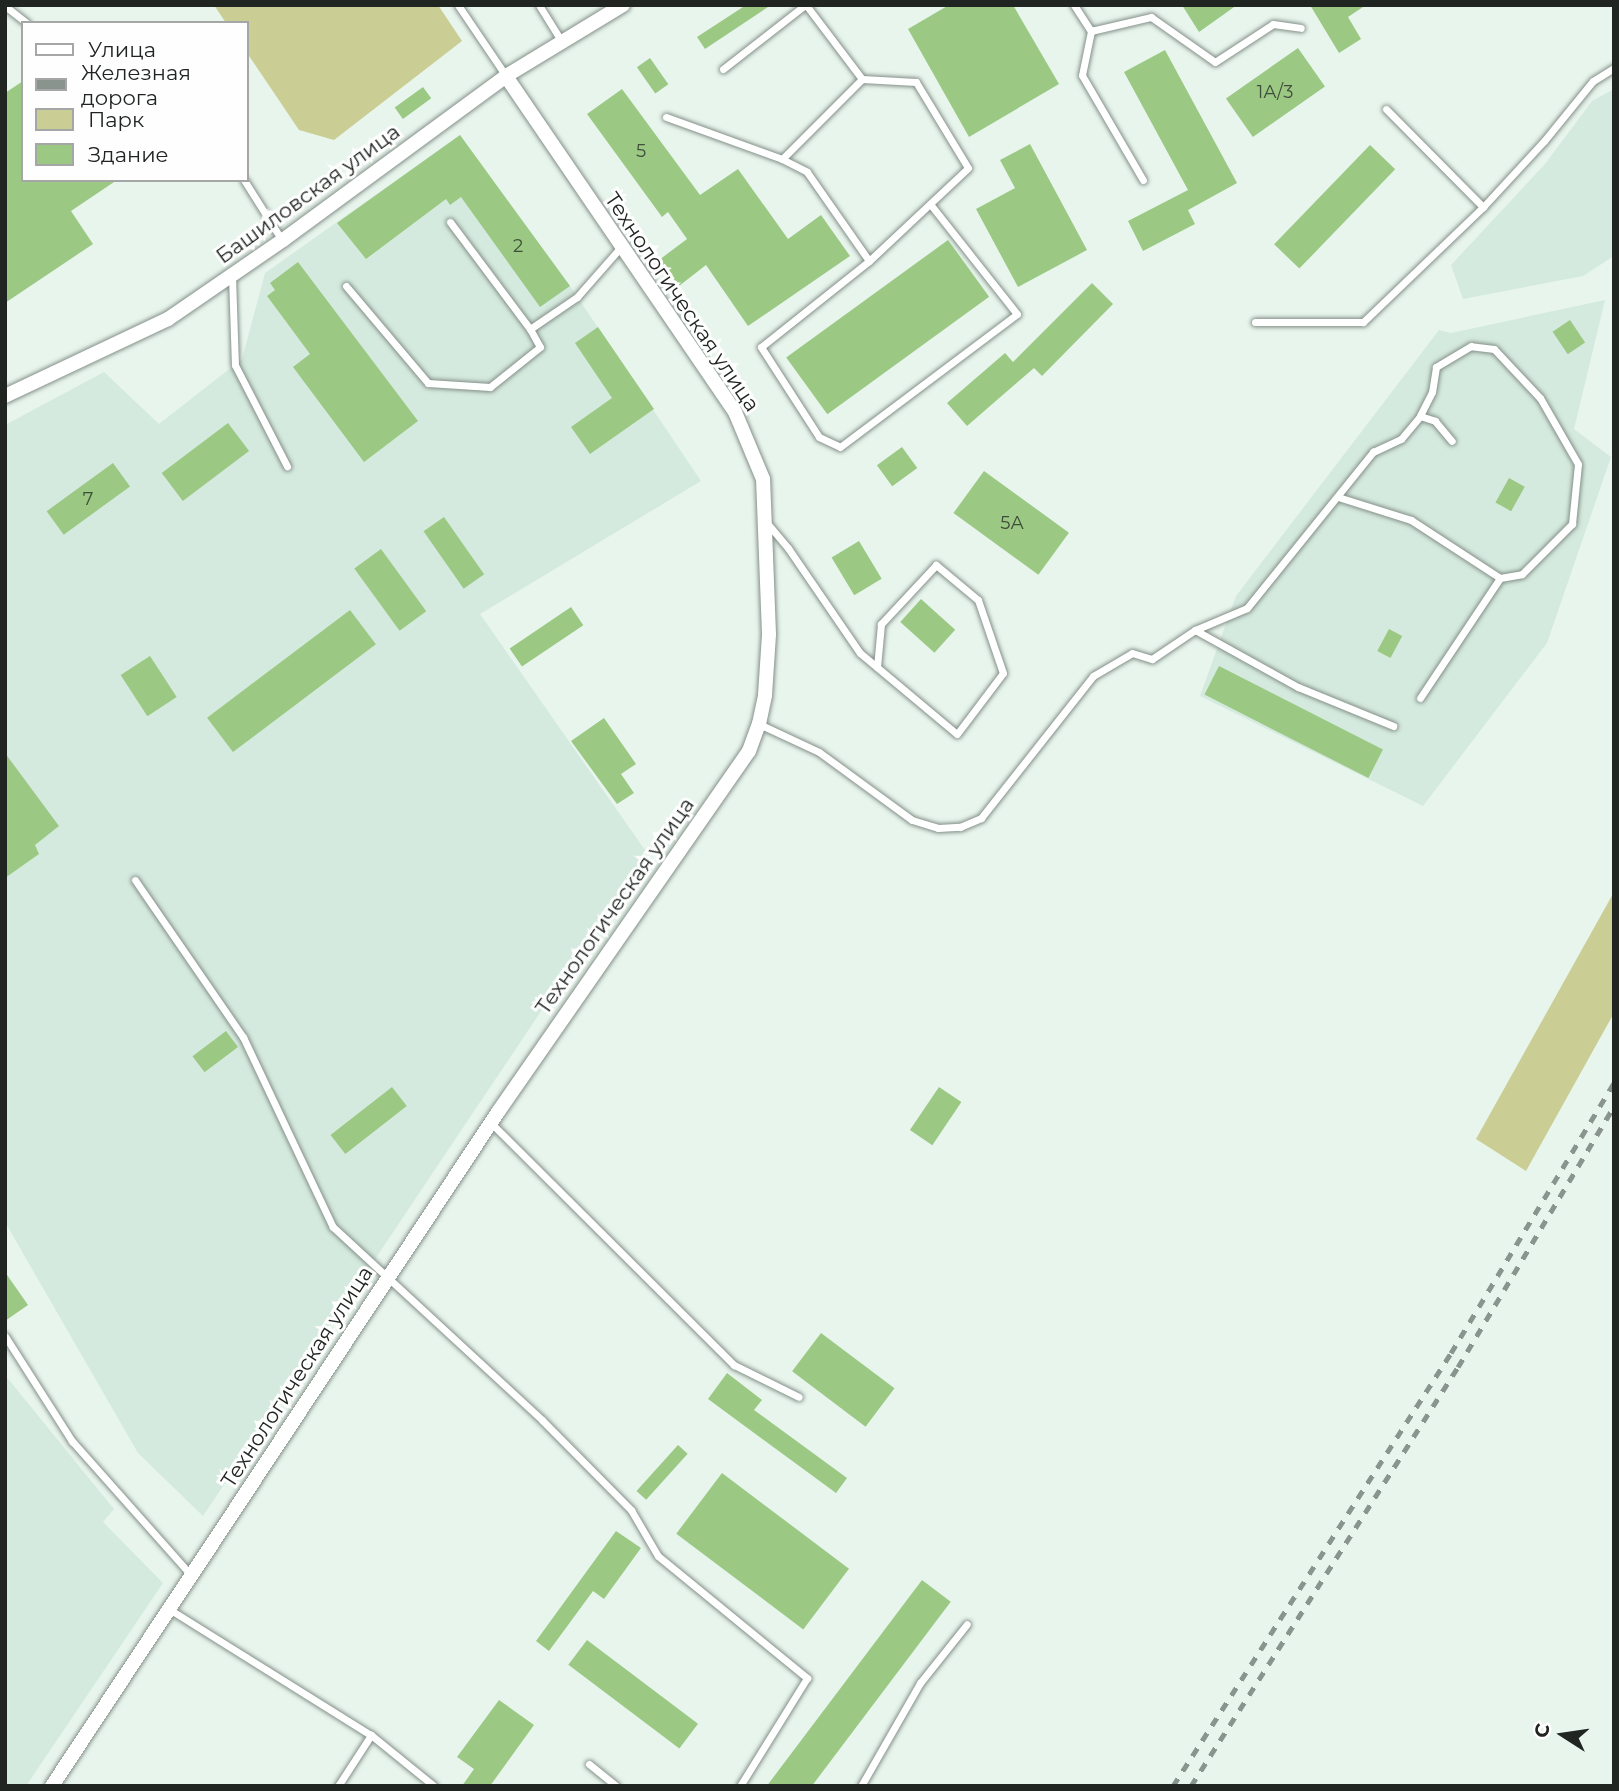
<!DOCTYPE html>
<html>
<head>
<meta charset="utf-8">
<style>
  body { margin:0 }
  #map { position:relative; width:1619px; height:1791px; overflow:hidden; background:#e8f5ed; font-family:Montserrat,sans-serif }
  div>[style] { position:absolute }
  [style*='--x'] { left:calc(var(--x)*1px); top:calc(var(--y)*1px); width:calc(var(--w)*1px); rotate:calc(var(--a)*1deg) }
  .built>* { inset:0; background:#d5eade }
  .green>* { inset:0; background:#cace94 }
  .building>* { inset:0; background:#9bc984; transform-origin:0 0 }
  .roads { filter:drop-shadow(0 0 2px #849089) drop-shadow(0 0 2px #849089) }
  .lane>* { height:7px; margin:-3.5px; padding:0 3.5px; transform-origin:3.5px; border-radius:3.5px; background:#fff }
  .street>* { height:14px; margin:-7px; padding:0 7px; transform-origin:7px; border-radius:7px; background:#fff }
  .rail>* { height:5px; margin-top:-2.5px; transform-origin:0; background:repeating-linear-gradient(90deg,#8a948e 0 9px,transparent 0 18px) }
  span { translate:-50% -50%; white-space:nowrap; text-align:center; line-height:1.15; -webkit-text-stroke:6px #fefefe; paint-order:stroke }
  .number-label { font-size:18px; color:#3f4e3a }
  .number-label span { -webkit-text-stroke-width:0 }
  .street-label { font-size:21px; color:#202522 }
  .frame { position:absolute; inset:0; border:7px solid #202522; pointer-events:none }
  .legend { position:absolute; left:21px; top:21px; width:228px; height:161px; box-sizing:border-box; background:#fefefe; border:2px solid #a5a7a6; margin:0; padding:9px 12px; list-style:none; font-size:21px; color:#202522 }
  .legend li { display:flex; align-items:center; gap:14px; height:35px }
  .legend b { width:35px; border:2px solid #a5a7a6 }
  .north { position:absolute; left:1528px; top:1700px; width:70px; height:70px; -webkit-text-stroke:5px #fefefe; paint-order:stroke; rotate:282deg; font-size:19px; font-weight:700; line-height:28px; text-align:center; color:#202522 }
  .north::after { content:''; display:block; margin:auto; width:24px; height:32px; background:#202522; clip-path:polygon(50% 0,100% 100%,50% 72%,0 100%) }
</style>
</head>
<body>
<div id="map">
  <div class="built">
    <i style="clip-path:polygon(1614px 89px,1614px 256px,1583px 276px,1463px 299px,1451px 265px,1545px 164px,1592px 101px)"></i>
    <i style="clip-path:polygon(460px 135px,570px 286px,701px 481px,480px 614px,647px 853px,203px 1516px,138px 1453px,5px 1222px,5px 425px,104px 372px,159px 424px,242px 359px,265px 273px)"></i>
    <i style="clip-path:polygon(1605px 300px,1574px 429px,1611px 457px,1547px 643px,1423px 806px,1200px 696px,1236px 596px,1439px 330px,1451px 333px)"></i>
    <i style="clip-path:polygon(5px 1375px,114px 1509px,103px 1522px,163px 1583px,26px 1786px,5px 1786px)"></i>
  </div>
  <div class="green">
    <i style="clip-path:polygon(214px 5px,438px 5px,462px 41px,334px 140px,299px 130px,247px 53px,247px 23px,226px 23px)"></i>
    <i style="clip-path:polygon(1614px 892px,1614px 1013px,1526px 1171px,1476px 1139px)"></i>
  </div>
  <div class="building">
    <i style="clip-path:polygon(746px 5px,771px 5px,705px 49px,697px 37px)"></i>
    <i style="clip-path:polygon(949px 5px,1013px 5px,1059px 84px,969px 137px,908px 29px)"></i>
    <i style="clip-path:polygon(1182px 5px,1237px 5px,1199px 32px)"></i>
    <i style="clip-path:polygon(1310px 5px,1366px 5px,1348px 17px,1361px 39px,1339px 53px)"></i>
    <i style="left:1298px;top:48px;width:47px;height:88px;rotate:55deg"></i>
    <i style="clip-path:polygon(1165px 50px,1237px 183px,1188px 210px,1195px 224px,1143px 251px,1128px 221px,1188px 190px,1124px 72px)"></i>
    <i style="left:650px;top:58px;width:32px;height:16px;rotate:55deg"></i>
    <i style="clip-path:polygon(23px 81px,23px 180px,117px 180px,71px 211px,93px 244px,5px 303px,5px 93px)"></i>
    <i style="left:423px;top:87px;width:14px;height:35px;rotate:54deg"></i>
    <i style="clip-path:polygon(622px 89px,700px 195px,738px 169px,788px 239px,821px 215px,850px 256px,748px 326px,706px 265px,679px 286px,659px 260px,687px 239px,668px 212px,662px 217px,587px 114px)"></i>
    <i style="clip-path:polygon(460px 135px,570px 286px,540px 307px,461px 197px,450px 205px,446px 199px,366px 259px,337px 223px)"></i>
    <i style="clip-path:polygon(1030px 144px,1087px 250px,1018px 287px,976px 209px,1015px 188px,1000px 160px)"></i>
    <i style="left:1370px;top:145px;width:35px;height:138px;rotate:44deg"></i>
    <i style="left:948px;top:240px;width:70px;height:200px;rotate:54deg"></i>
    <i style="clip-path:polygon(298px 262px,418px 421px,364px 462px,293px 367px,310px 354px,267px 296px,275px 290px,270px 283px)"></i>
    <i style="clip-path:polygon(1092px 283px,1113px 304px,1042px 376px,1034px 368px,967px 426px,947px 403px,1005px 353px,1013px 362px)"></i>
    <i style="left:1570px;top:320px;width:27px;height:21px;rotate:56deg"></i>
    <i style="clip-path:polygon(598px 327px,654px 409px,590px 454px,571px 427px,612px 398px,575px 343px)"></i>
    <i style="left:228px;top:423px;width:35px;height:83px;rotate:53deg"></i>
    <i style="left:902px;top:447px;width:26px;height:31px;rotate:54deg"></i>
    <i style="left:113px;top:463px;width:29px;height:82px;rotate:54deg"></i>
    <i style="left:984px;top:471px;width:105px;height:52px;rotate:36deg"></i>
    <i style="left:1509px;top:478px;width:18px;height:28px;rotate:29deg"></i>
    <i style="left:444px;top:517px;width:70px;height:25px;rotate:55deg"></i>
    <i style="left:859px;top:541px;width:44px;height:32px;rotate:59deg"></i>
    <i style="left:381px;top:549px;width:77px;height:33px;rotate:54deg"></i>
    <i style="left:921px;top:599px;width:46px;height:31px;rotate:42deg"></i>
    <i style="left:571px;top:607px;width:22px;height:74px;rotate:56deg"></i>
    <i style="left:350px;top:610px;width:43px;height:179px;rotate:53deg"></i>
    <i style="left:1389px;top:629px;width:15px;height:25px;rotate:28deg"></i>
    <i style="left:150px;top:656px;width:49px;height:35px;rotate:57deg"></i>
    <i style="left:1219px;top:666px;width:184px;height:32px;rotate:27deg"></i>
    <i style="clip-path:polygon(604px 718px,636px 764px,621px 774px,634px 793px,617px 804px,571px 741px)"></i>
    <i style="clip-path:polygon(5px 753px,59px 826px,35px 845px,39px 854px,5px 878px)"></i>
    <i style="left:226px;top:1031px;width:20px;height:42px;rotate:53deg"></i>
    <i style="left:392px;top:1087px;width:24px;height:78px;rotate:52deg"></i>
    <i style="left:939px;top:1087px;width:27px;height:52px;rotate:34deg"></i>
    <i style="clip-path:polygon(5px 1272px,28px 1305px,5px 1321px)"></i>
    <i style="left:821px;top:1333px;width:92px;height:48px;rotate:37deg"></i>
    <i style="clip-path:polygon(727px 1373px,762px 1400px,754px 1410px,847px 1478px,836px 1493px,708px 1399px)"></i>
    <i style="left:678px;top:1445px;width:13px;height:62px;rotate:42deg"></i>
    <i style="left:722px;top:1473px;width:159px;height:76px;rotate:37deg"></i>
    <i style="clip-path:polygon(616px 1531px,641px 1548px,604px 1599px,593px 1591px,549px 1651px,536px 1641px)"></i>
    <i style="left:922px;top:1580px;width:36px;height:261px;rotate:37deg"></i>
    <i style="left:587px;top:1640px;width:139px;height:31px;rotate:37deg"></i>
    <i style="clip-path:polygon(499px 1700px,534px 1725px,490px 1786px,462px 1786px,474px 1769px,457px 1757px)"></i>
  </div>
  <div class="roads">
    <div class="lane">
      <i style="--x:458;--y:5;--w:86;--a:55.9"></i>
      <i style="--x:539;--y:5;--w:44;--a:58.1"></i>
      <i style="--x:806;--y:5;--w:93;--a:52.9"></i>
      <i style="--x:862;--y:79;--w:54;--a:3.2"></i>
      <i style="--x:916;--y:82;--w:100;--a:58.8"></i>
      <i style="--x:968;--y:168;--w:136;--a:136.8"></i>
      <i style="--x:869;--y:261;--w:138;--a:141.5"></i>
      <i style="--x:761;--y:347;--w:107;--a:57.2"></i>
      <i style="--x:819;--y:437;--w:23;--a:25"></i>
      <i style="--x:840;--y:447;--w:221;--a:-36.9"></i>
      <i style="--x:1017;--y:314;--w:140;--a:-128.3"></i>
      <i style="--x:1074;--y:5;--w:31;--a:57"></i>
      <i style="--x:1091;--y:31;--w:3;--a:-18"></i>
      <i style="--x:5;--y:6;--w:28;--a:38"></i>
      <i style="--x:723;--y:69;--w:104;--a:-38"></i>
      <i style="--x:862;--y:79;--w:113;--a:135"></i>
      <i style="--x:782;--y:159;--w:28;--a:27"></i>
      <i style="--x:807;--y:172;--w:108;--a:55.1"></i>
      <i style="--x:1386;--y:109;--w:138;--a:45.3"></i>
      <i style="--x:666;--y:117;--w:123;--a:19.9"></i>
      <i style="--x:244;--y:180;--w:71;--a:57.7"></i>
      <i style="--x:1143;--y:180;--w:121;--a:-120.2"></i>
      <i style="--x:1082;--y:75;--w:45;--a:-78.4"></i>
      <i style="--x:1091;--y:31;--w:62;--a:-13.1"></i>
      <i style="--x:1151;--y:17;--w:78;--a:35.1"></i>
      <i style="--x:1215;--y:62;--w:69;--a:-33.2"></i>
      <i style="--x:1273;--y:24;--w:28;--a:8"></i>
      <i style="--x:450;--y:222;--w:134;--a:53.2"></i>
      <i style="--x:232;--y:276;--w:89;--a:88.1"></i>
      <i style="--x:235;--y:365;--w:114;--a:62.8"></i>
      <i style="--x:346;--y:286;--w:127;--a:49.8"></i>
      <i style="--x:428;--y:383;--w:62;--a:3.7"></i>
      <i style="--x:490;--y:387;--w:64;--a:-38.7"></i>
      <i style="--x:540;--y:347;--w:21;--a:-119"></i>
      <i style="--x:530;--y:329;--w:57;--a:-34.2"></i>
      <i style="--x:577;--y:297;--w:67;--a:-48.7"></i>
      <i style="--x:1255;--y:322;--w:108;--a:0"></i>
      <i style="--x:1363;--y:322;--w:166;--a:-43.8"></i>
      <i style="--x:1483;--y:207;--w:90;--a:-47.3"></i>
      <i style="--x:1544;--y:141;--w:77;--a:-50.8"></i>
      <i style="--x:1593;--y:81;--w:25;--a:-32"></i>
      <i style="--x:1338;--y:497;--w:77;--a:17.5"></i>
      <i style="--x:1411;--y:520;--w:106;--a:33.1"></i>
      <i style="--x:1500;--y:578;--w:22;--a:-10"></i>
      <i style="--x:1522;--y:574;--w:71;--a:-45"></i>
      <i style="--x:1572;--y:524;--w:60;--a:-84.3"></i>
      <i style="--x:1578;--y:464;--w:76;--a:-119.9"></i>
      <i style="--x:1540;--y:398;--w:67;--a:-133.2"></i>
      <i style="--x:1494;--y:349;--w:23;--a:-173"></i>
      <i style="--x:1471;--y:346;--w:41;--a:149"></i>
      <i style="--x:1436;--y:367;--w:25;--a:99"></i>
      <i style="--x:1432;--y:392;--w:27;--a:117"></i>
      <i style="--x:1420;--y:416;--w:16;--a:18"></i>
      <i style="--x:1435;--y:421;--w:26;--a:50"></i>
      <i style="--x:767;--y:523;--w:33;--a:50"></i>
      <i style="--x:788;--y:548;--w:127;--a:55.6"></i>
      <i style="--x:860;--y:653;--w:126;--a:39.9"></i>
      <i style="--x:957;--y:734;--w:76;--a:-53"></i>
      <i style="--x:1003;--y:673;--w:77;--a:-108.9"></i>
      <i style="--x:978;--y:600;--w:55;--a:-140.2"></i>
      <i style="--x:936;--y:565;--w:81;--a:133"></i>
      <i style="--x:881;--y:624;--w:43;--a:95.3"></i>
      <i style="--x:1195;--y:630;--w:118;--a:29"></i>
      <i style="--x:1298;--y:687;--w:103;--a:22.3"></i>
      <i style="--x:1420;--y:698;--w:144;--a:-56.3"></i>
      <i style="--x:759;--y:724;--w:66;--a:25"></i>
      <i style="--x:819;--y:752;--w:115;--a:36.2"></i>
      <i style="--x:912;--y:820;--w:27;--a:17"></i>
      <i style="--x:938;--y:828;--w:22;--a:-3"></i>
      <i style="--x:960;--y:827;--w:23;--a:-23"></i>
      <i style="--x:981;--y:818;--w:181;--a:-51.7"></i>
      <i style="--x:1093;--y:676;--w:45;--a:-30.5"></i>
      <i style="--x:1132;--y:653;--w:21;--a:17"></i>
      <i style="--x:1152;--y:659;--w:52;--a:-34"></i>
      <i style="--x:1195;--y:630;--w:56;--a:-22.9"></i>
      <i style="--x:1247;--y:608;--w:201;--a:-51.1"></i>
      <i style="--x:1373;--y:452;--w:31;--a:-25"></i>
      <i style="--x:1401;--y:439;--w:30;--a:-50"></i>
      <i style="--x:135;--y:880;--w:191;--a:55.5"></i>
      <i style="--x:243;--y:1037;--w:210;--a:64.7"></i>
      <i style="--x:333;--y:1227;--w:284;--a:42.7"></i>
      <i style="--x:542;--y:1420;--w:127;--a:45.3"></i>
      <i style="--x:631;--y:1510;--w:53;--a:59.6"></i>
      <i style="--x:658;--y:1556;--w:193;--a:39.3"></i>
      <i style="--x:807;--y:1678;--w:127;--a:121.8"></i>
      <i style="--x:491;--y:1123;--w:343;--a:44.9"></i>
      <i style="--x:734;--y:1365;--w:72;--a:26.2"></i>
      <i style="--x:5;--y:1336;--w:125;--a:57.5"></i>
      <i style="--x:72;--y:1441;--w:179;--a:48.4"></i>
      <i style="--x:169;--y:1609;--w:238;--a:32"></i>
      <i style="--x:371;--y:1735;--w:81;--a:39"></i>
      <i style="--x:589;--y:1764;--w:35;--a:39"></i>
      <i style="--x:338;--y:1786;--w:61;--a:-57.1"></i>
      <i style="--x:861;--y:1786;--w:119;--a:-60.2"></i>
      <i style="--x:920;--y:1683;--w:75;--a:-51.5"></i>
    </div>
    <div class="street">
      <i style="--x:5;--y:396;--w:180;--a:-25.3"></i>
      <i style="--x:168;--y:319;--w:140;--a:-34.5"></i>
      <i style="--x:283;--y:240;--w:277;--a:-36.3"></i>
      <i style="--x:506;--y:76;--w:137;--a:-31.3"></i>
      <i style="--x:52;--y:1786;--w:808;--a:-56.51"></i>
      <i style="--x:498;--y:1112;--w:440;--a:-55.2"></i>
      <i style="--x:749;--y:751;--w:29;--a:-70"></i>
      <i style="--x:759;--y:724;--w:30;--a:-78"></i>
      <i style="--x:765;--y:695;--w:61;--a:-86.2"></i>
      <i style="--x:769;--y:634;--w:155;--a:-92.2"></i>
      <i style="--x:763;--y:479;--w:73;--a:-112.7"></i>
      <i style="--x:735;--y:412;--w:407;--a:-124.3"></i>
    </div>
  </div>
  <div class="rail">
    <i style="--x:1173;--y:1786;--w:515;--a:-57.3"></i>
    <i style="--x:1451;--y:1353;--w:315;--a:-58.9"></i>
    <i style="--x:1191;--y:1786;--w:497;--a:-57.5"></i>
    <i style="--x:1458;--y:1367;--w:304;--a:-59.1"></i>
  </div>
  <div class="number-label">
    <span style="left:1275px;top:92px">1А/3</span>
    <span style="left:641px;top:151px">5</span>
    <span style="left:518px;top:246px">2</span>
    <span style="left:88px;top:499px">7</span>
    <span style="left:1012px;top:523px">5А</span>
  </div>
  <div class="street-label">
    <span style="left:308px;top:194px;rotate:-36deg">Башиловская улица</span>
    <span style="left:682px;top:302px;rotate:56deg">Технологическая улица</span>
    <span style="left:615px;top:906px;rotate:-55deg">Технологическая улица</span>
    <span style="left:297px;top:1377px;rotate:-57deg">Технологическая улица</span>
  </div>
  <div class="frame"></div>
  <ul class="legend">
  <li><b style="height:9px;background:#fff"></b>Улица</li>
  <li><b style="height:9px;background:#8a948e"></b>Железная дорога</li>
  <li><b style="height:19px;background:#cace94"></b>Парк</li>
  <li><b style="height:19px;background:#9bc984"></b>Здание</li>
  </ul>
  <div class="north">С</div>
</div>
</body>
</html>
